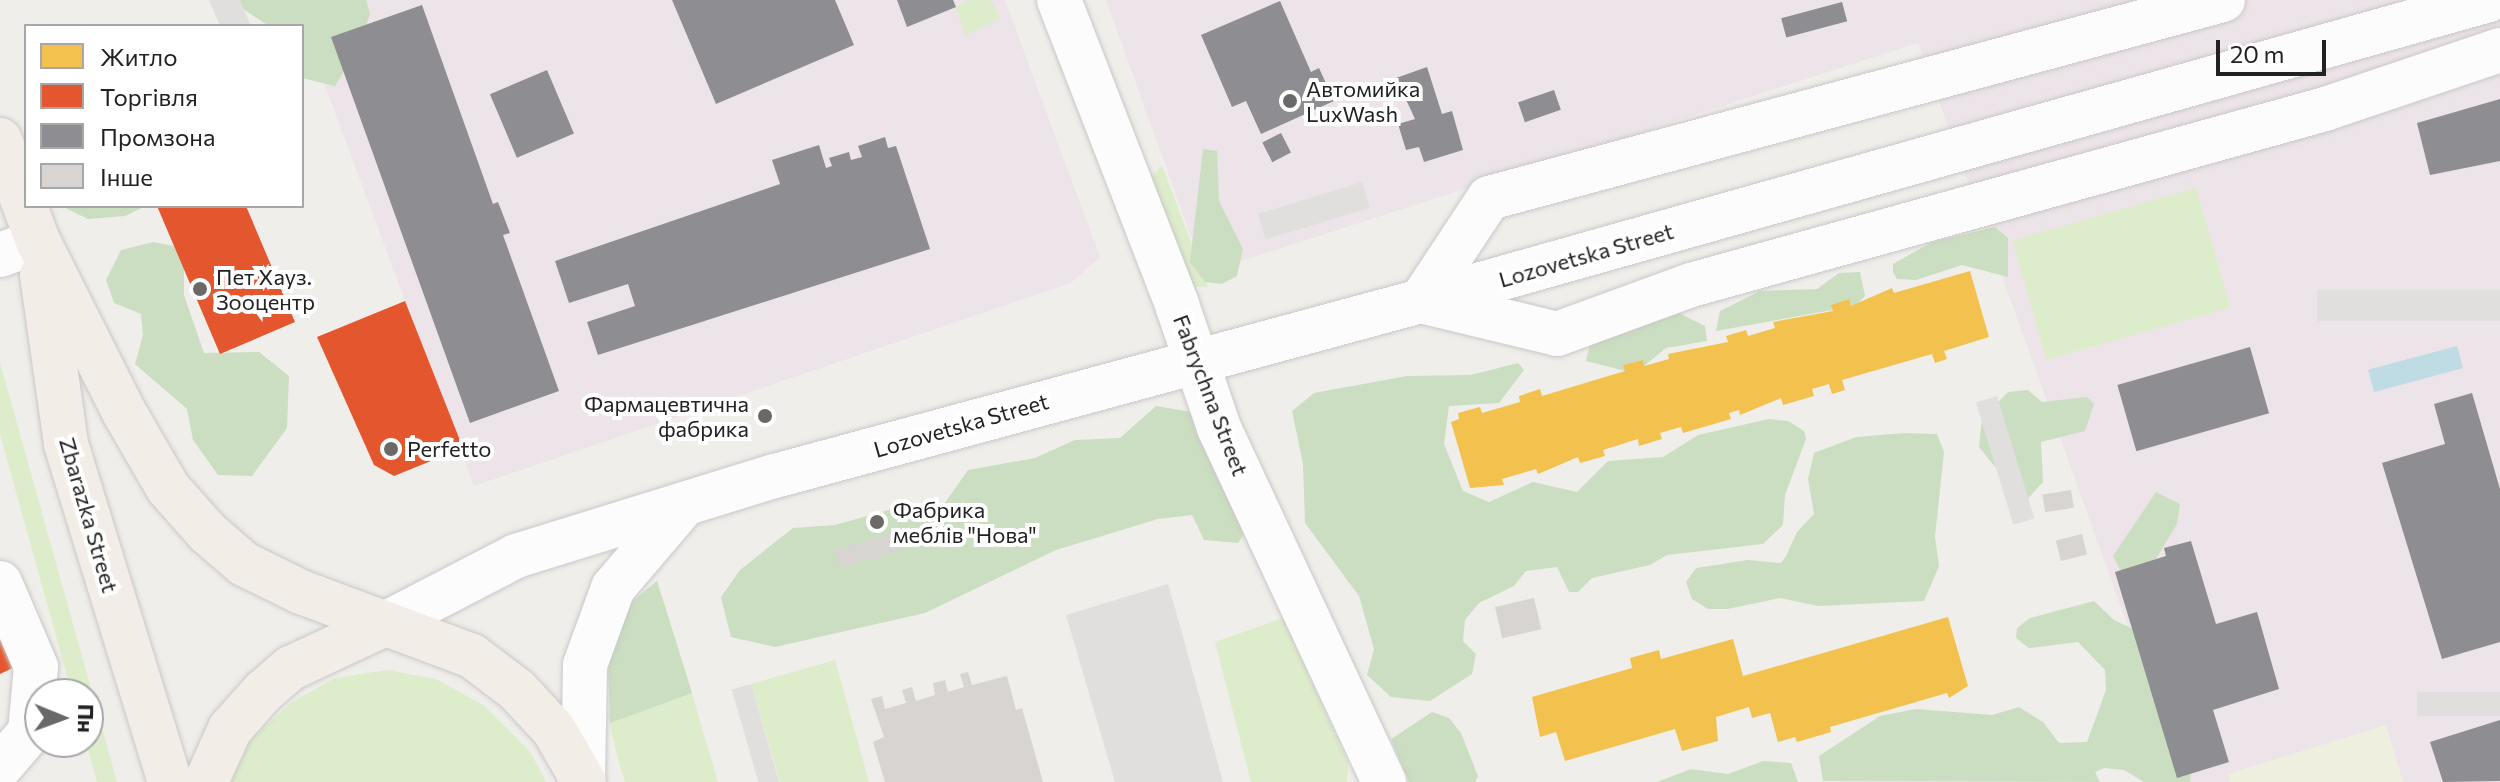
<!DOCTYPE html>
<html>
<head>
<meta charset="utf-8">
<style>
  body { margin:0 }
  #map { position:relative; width:2500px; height:782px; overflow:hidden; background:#f0eeeb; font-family:Commissioner,sans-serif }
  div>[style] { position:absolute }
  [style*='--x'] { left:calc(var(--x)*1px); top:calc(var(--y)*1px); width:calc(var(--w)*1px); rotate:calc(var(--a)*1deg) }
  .industrial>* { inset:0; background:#ede4e9 }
  .farmland>* { inset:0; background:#efefdf }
  .grass>* { inset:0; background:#ddeccb; transform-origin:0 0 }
  .forest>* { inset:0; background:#cbdec1 }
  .parking>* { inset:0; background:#e0dfde; transform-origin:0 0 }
  .water>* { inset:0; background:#bfdbe3; transform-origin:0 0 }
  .homes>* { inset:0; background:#f2c14e }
  .shops>* { inset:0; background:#e4572e }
  .industry>* { inset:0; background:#8d8d92; transform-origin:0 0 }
  .building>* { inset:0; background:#d7d4d2; transform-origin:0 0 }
  .roads { filter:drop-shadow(0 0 2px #c9c8c7) drop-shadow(0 0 2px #c9c8c7) }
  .minor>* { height:44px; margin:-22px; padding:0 22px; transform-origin:22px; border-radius:22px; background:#fdfcfc }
  .major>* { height:44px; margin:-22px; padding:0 22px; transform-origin:22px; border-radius:22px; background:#f3ede7 }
  .dots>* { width:22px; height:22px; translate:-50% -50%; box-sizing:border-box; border:4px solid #fff; border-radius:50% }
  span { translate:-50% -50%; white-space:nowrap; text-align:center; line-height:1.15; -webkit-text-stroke:8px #fff; paint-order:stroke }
  .poi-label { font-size:22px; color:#222 }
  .left { translate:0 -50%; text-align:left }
  .right { translate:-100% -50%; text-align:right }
  .street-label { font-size:22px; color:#222 }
  .legend { position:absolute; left:24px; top:24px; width:280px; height:184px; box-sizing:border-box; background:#fff; border:2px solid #a7a7a7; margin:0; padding:10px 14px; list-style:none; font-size:24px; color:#222 }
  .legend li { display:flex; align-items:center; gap:16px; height:40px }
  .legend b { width:40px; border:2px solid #a7a7a7 }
  .north { position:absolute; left:24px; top:678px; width:80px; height:80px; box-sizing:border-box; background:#fff; border:2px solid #a7a7a7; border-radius:50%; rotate:91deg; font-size:22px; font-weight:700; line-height:32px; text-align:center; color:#222 }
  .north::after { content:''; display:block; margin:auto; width:28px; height:36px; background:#6a6968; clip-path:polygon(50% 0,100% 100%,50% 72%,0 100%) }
  .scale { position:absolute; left:2216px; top:40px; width:110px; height:36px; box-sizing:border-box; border:4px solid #222; border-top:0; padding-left:10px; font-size:24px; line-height:28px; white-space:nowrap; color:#222; -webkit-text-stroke:6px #fff; paint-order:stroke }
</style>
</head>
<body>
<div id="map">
  <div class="industrial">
    <i style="clip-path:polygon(293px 0,1005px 0,1100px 257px,1071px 283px,474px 486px)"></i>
    <i style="clip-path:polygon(1106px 0,2500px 0,2500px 782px,2184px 782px,1918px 43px,1204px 273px)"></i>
  </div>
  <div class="farmland">
    <i style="clip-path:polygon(2386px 725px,2403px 782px,2230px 782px,2228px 774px)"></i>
  </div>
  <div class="grass">
    <i style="clip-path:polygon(968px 0,991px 0,1000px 19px,965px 35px,956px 7px)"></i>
    <i style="clip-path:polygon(1162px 165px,1208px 287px,1187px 287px,1152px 194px,1152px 177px)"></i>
    <i style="left:2196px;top:188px;width:124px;height:191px;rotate:74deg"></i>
    <i style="clip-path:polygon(0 362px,117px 782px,97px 782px,86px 742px,88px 694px,72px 694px,0 434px)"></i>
    <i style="clip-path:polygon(657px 581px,686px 673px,718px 782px,625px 782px,618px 760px,608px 715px)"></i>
    <i style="clip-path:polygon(1283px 618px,1348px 762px,1347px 782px,1251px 782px,1215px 642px)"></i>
    <i style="clip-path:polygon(835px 660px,869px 782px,780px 782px,751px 684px)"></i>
    <i style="clip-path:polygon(387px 670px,436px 679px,485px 706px,531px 753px,546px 782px,228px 782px,249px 741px,292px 702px,335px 678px)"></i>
  </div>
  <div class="forest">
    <i style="clip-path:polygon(229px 0,366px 0,370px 14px,360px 44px,335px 86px,302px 78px,302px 26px,269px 26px)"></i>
    <i style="clip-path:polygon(1203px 149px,1217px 151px,1219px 201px,1243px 249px,1237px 276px,1222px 284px,1205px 282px,1190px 262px)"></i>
    <i style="clip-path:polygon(61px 206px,146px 206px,125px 216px,88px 219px)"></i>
    <i style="clip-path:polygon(1995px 227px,2008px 238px,2008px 277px,1962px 265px,1916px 280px,1897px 279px,1893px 272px,1893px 264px,1932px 242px)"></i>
    <i style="clip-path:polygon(153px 242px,184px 248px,184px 295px,204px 353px,259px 352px,289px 376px,287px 428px,252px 476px,218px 475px,193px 440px,187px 409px,135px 364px,143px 335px,141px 314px,114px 303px,106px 280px,121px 250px)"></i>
    <i style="clip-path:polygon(1860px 272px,1865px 296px,1855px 306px,1716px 331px,1720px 311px,1760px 291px,1817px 289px,1839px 273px)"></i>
    <i style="clip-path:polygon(1677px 312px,1705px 326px,1707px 341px,1666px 348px,1644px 366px,1625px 371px,1586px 361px,1592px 335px)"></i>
    <i style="clip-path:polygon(1518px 363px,1524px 370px,1499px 403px,1449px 406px,1444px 444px,1463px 491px,1489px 502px,1533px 482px,1577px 492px,1608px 461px,1663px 457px,1698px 435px,1769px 419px,1788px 421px,1804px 431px,1806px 439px,1785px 495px,1783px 525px,1763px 544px,1667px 555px,1650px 565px,1592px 578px,1578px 592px,1569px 592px,1557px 567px,1526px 571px,1514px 586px,1479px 603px,1465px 620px,1463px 641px,1476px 654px,1472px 674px,1430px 701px,1391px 697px,1367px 675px,1374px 649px,1359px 596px,1305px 523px,1303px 464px,1292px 411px,1314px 393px,1407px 376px,1471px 375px)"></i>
    <i style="clip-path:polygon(2028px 390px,2042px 402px,2087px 397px,2094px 404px,2085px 431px,2041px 442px,2043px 482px,2024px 503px,1979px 447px,1982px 419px,2008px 392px)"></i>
    <i style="clip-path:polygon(1156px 406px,1197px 413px,1256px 516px,1238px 543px,1204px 540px,1192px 515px,1158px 519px,1056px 550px,925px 613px,775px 647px,731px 637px,721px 597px,740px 570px,793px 528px,835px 525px,899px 507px,942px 507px,968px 470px,1035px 458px,1075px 440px,1120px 438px)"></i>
    <i style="clip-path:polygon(1905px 433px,1937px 434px,1944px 452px,1935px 537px,1939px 566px,1924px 601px,1818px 606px,1780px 598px,1728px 609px,1708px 609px,1692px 599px,1686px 582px,1696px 568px,1748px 560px,1781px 563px,1786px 556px,1797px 532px,1814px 514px,1808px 479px,1814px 453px,1856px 437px)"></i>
    <i style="clip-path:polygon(2156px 492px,2180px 504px,2177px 524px,2151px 567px,2124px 577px,2113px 556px)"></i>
    <i style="clip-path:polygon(657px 581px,692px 693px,610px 723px,608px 657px,618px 613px)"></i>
    <i style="clip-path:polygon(2094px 601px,2114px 620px,2148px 636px,2192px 764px,2190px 782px,2144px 782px,2124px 770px,2104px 768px,2095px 772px,2100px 782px,1823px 781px,1819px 756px,1880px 716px,1916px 709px,1992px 715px,2019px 707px,2043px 722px,2059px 743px,2087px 742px,2106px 690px,2105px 670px,2078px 642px,2029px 648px,2016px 638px,2017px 628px,2030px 618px)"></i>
    <i style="clip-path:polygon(1432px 712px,1449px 718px,1461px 733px,1478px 776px,1475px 782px,1409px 782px,1391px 739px)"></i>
    <i style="clip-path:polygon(1763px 761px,1791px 763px,1798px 782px,1657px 782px,1691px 769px,1728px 774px)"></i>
  </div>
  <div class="parking">
    <i style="clip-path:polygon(209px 0,240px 0,251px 26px,220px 26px)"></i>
    <i style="left:1362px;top:182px;width:27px;height:109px;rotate:73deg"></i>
    <i style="left:2500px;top:290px;width:31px;height:183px;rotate:90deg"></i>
    <i style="left:1997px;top:396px;width:128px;height:22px;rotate:73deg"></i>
    <i style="clip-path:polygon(1168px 584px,1177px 615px,1223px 782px,1115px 782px,1066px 615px)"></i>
    <i style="left:751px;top:684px;width:102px;height:20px;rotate:74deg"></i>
    <i style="left:2500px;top:692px;width:24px;height:83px;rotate:90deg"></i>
  </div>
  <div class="water">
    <i style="left:2457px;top:346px;width:23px;height:92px;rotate:75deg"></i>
  </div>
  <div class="homes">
    <i style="clip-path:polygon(1970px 271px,1989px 337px,1944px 351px,1947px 359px,1935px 363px,1932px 354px,1842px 380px,1845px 390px,1832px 394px,1829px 384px,1812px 389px,1814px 396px,1783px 405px,1781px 398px,1740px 415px,1739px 410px,1729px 413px,1731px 419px,1683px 433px,1681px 427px,1660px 433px,1662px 439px,1639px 446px,1638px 439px,1603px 450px,1605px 456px,1580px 463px,1578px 457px,1538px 474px,1536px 469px,1502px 479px,1504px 485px,1470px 488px,1451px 422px,1459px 419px,1458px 413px,1480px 407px,1482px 413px,1520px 402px,1519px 396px,1540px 389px,1542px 396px,1625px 371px,1623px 365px,1643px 360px,1644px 366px,1669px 359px,1668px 354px,1728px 342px,1726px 336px,1746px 330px,1748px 336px,1775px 328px,1773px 322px,1833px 311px,1831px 305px,1849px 299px,1851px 306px,1892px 288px,1894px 293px)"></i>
    <i style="clip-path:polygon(1948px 617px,1968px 686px,1949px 698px,1947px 693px,1830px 727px,1831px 732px,1797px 742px,1795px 737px,1778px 742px,1770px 713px,1752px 718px,1749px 707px,1716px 717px,1718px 741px,1682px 751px,1675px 729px,1565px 761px,1556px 732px,1540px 737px,1532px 697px,1632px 668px,1630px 658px,1659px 650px,1661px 659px,1733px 639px,1743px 676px)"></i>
  </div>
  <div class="shops">
    <i style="clip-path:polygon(157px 206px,246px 206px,295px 322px,220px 354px)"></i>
    <i style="clip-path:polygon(405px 301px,463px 448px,394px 476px,374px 465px,317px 337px)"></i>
    <i style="clip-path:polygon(0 617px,21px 664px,0 674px)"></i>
  </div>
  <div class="industry">
    <i style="clip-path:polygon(672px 0,835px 0,854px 45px,716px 104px)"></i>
    <i style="clip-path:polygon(897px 0,953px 0,956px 7px,907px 27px)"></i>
    <i style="clip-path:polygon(1280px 1px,1311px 72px,1319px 68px,1334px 101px,1261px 134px,1246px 101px,1232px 107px,1201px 35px)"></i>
    <i style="left:1842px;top:2px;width:20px;height:63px;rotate:75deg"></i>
    <i style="clip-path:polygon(422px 5px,493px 204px,498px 202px,510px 233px,503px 235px,559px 391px,470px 423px,331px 37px)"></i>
    <i style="clip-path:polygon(1427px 67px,1442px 114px,1452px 111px,1463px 150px,1424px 162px,1419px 147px,1406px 150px,1398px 124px,1415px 119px,1396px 78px)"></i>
    <i style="left:547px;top:70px;width:69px;height:62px;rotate:67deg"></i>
    <i style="left:1554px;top:90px;width:21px;height:38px;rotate:71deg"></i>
    <i style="clip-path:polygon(2500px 99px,2500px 161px,2430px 175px,2417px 123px)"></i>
    <i style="left:1281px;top:133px;width:22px;height:21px;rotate:63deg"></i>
    <i style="clip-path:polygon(885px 137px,888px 148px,896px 146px,930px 249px,598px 355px,587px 322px,635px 306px,628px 284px,569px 303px,555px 261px,780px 184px,772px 160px,819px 145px,826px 168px,832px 166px,829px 158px,849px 152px,851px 160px,862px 157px,858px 146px)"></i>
    <i style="left:2250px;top:347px;width:69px;height:138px;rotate:74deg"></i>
    <i style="clip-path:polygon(2472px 393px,2500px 489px,2500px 642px,2442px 659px,2382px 463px,2445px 444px,2434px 404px)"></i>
    <i style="clip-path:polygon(2191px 541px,2216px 624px,2257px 612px,2279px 689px,2213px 710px,2229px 762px,2177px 778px,2115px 572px,2166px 556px,2164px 548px)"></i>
    <i style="clip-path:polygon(2500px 720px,2500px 781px,2443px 782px,2430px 742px)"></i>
  </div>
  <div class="building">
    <i style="left:2071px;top:490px;width:18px;height:29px;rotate:81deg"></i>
    <i style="left:897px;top:532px;width:19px;height:65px;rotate:74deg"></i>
    <i style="left:2082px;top:534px;width:21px;height:27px;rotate:76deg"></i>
    <i style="left:1534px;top:598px;width:32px;height:40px;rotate:77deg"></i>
    <i style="clip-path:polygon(968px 672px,972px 685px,1007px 676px,1016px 710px,1022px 708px,1043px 782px,885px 782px,873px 742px,884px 737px,871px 699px,882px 696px,885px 709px,906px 703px,902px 690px,912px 687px,916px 701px,935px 695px,933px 683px,945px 680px,948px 692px,964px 687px,960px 674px)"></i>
  </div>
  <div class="roads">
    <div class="minor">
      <i style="--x:1059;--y:0;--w:327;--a:68.8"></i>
      <i style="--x:1177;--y:305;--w:130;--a:71.1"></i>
      <i style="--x:1219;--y:428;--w:391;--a:65"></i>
      <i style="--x:2223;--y:0;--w:760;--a:164.9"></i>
      <i style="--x:1489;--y:198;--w:123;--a:123.4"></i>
      <i style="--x:1421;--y:301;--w:140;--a:13.6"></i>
      <i style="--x:1557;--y:334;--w:143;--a:-20.1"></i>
      <i style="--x:1691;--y:285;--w:658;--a:-15.51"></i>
      <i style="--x:2325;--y:109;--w:185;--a:-18.6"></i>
      <i style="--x:0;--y:255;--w:40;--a:-20.2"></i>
      <i style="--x:0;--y:583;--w:91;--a:66.8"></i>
      <i style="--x:36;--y:667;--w:65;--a:95.3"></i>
      <i style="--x:30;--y:732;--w:46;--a:130.6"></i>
      <i style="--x:381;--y:626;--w:152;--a:-27.4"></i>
      <i style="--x:516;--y:556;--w:271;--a:-17.2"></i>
      <i style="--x:775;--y:476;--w:669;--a:-15.16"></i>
      <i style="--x:1421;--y:301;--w:1110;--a:-15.74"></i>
      <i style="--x:583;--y:780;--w:115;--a:-89"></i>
      <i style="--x:585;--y:665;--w:82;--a:-70"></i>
      <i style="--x:613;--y:588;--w:106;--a:-49.6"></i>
    </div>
    <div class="major">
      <i style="--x:0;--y:140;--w:108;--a:69.4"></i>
      <i style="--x:38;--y:241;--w:191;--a:63.3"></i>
      <i style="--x:124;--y:412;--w:88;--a:59.9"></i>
      <i style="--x:168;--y:488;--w:59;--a:48.4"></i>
      <i style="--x:207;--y:532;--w:49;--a:40.9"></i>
      <i style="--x:244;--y:564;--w:64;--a:26.2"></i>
      <i style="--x:301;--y:592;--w:183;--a:20.5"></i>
      <i style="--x:472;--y:656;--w:56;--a:37.1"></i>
      <i style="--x:517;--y:690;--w:54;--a:47.2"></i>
      <i style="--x:554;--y:730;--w:60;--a:60"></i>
      <i style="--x:42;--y:275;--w:171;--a:81.9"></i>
      <i style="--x:66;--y:444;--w:354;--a:72.9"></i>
      <i style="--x:206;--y:782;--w:58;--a:-65.6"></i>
      <i style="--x:230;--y:729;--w:50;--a:-48.3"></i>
      <i style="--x:263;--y:692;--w:37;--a:-41"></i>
      <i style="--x:291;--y:668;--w:99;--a:-25"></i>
    </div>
  </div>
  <div class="dots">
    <i style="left:1290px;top:101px;background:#6a6968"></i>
    <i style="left:200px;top:289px;background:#6a6968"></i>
    <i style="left:765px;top:416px;background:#6a6968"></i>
    <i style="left:391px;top:449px;background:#6a6968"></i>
    <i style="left:877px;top:522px;background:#6a6968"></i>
  </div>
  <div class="poi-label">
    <span class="left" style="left:1306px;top:101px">Автомийка<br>LuxWash</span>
    <span class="left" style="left:216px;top:289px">Пет Хауз.<br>Зооцентр</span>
    <span class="right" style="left:749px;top:416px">Фармацевтична<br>фабрика</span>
    <span class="left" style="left:407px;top:449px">Perfetto</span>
    <span class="left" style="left:893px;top:522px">Фабрика<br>меблів "Нова"</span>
  </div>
  <div class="street-label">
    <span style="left:1586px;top:255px;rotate:-16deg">Lozovetska Street</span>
    <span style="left:1211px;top:395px;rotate:69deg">Fabrychna Street</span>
    <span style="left:961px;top:425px;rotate:-16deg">Lozovetska Street</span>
    <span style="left:89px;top:515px;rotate:74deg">Zbarazka Street</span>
  </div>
  <ul class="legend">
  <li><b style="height:22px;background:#f2c14e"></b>Житло</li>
  <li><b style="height:22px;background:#e4572e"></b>Торгівля</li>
  <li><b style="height:22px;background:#8d8d92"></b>Промзона</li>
  <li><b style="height:22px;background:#d7d4d2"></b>Інше</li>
  </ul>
  <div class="north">Пн</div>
  <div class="scale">20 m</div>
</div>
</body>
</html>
